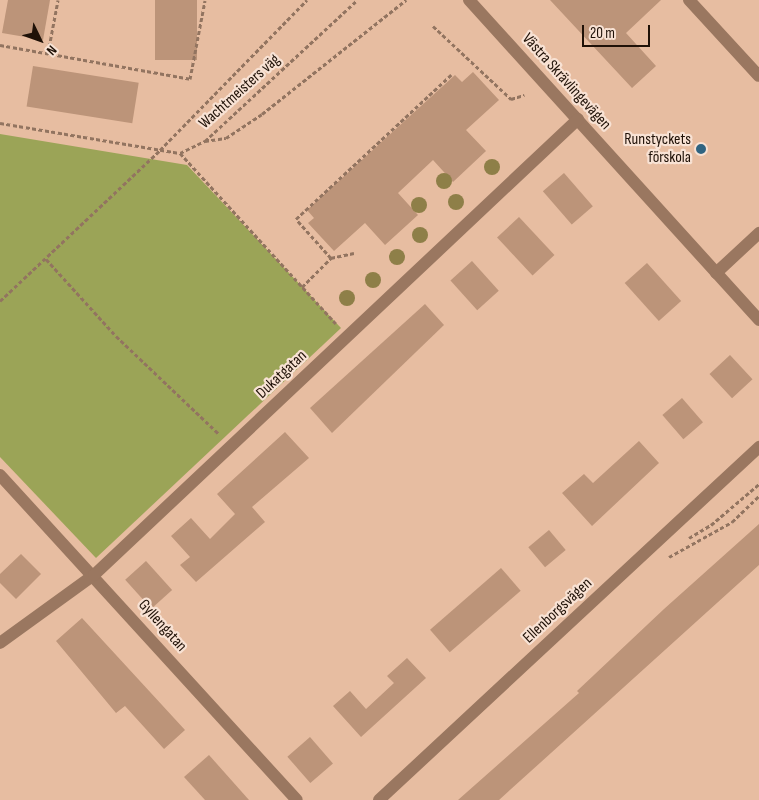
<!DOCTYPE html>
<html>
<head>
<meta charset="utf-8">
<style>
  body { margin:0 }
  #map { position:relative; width:759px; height:800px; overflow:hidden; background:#e7bda1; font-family:"Sofia Sans Condensed",sans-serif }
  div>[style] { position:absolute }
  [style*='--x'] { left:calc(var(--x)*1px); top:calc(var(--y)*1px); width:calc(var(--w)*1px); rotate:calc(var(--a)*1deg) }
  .green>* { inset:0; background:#9ba457 }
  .building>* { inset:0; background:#bc9479; transform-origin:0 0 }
  .path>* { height:3px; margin-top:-1.5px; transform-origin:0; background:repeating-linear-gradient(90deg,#927460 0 4px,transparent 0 6.5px) }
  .minor>* { height:12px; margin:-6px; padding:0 6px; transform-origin:6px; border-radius:6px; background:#9a7760 }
  .trees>* { width:16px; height:16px; margin:-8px; border-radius:50%; background:#8e7f48 }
  .dots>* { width:14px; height:14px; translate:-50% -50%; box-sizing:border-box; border:2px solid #f8e2d4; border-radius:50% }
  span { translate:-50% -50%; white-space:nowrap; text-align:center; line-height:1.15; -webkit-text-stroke:4.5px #f8e2d4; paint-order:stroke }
  .street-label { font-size:16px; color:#1f1107 }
  .poi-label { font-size:16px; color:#1f1107 }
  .right { translate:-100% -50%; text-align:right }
  .north { position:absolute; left:15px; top:15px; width:50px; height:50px; -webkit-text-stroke:4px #f8e2d4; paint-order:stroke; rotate:132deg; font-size:14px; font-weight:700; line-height:20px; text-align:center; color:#1f1107 }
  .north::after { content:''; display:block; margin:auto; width:18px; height:22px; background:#1f1107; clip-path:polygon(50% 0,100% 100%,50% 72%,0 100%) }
  .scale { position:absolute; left:582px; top:25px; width:68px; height:22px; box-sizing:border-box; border:2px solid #1f1107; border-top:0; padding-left:6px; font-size:15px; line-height:18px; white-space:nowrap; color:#1f1107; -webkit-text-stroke:4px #f8e2d4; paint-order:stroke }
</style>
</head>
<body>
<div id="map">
  <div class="green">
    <i style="clip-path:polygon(0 134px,187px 165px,341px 328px,96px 558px,0 457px)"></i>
  </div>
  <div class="building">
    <i style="clip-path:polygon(8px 0,50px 0,43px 40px,2px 33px)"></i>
    <i style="left:155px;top:0;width:42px;height:60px"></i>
    <i style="clip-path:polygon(550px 0,661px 0,626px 33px,656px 66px,632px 88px)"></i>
    <i style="left:33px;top:66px;width:107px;height:41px;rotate:9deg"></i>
    <i style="clip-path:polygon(473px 72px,499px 100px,466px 130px,486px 151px,453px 182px,433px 160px,398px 193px,418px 215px,385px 245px,365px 223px,334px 251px,308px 223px,314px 218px,307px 210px,455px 75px,462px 82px)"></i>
    <i style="left:564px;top:173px;width:44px;height:28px;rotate:49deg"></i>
    <i style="left:519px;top:217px;width:52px;height:30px;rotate:47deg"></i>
    <i style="left:472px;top:261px;width:40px;height:29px;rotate:48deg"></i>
    <i style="left:647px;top:263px;width:51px;height:30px;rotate:48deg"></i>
    <i style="clip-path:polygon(425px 304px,444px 325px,332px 433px,310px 408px)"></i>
    <i style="left:730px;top:355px;width:33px;height:28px;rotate:47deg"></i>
    <i style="left:682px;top:398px;width:32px;height:26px;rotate:49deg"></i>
    <i style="clip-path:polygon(285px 432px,309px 458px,252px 507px,265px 522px,196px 582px,180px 565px,190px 557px,171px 536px,191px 518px,210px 539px,235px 514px,217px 494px)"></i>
    <i style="clip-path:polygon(639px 441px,659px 463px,592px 526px,562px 493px,584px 474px,593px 483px)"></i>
    <i style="clip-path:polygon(759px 524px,759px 565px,499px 800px,458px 800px,579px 693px,577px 691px,664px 609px)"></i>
    <i style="left:549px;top:530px;width:26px;height:27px;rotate:50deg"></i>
    <i style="clip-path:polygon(21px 554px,41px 574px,16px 599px,0 583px,0 574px)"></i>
    <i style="left:146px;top:561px;width:39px;height:28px;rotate:48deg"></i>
    <i style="left:501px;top:568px;width:30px;height:94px;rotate:49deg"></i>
    <i style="clip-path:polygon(82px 618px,185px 730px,164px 749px,125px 706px,116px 713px,56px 641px)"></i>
    <i style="clip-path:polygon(407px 658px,426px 678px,361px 737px,333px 706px,350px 691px,366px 709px,394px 683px,387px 676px)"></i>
    <i style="left:310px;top:737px;width:35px;height:30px;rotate:49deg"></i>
    <i style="clip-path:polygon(209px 755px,249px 800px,205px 800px,184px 777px)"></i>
  </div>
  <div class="path">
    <i style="--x:433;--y:26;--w:107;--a:43.1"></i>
    <i style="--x:511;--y:99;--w:14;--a:-17"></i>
    <i style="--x:0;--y:45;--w:193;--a:10.1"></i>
    <i style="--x:190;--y:79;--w:80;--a:-79.2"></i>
    <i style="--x:48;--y:53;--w:54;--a:-79.3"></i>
    <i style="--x:0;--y:123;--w:182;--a:9.5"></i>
    <i style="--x:180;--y:153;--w:28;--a:-26"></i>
    <i style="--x:205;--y:141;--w:207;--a:-42.8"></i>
    <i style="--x:205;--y:141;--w:21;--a:-8"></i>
    <i style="--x:226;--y:138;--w:43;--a:-33.7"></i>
    <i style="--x:262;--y:114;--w:184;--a:-38.4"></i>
    <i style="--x:180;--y:153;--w:231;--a:47.6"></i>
    <i style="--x:354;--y:253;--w:24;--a:168"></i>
    <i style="--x:331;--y:258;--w:52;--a:-131.9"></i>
    <i style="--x:296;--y:219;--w:212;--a:-42.9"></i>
    <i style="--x:46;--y:259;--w:104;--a:47.7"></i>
    <i style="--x:116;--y:336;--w:142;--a:43.6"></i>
    <i style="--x:302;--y:287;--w:41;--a:-45"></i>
    <i style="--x:0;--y:301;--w:220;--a:-43.3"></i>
    <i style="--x:160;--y:150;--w:210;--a:-45.6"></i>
    <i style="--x:689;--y:538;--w:26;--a:-31"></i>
    <i style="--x:711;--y:525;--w:63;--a:-40.5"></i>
    <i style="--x:669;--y:557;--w:72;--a:-29.1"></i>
    <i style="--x:732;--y:522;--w:37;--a:-44"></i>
  </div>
  <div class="minor">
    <i style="--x:469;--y:0;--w:432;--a:47.8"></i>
    <i style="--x:689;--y:0;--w:103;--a:47.4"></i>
    <i style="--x:716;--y:273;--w:59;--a:-42.9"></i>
    <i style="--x:0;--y:475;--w:440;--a:47.6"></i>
    <i style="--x:0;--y:643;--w:116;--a:-35.9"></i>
    <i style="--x:94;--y:575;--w:665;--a:-43.29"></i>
    <i style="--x:379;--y:800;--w:519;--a:-42.89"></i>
  </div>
  <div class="trees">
    <i style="left:492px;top:167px"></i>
    <i style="left:444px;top:181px"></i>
    <i style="left:456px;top:202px"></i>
    <i style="left:419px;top:205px"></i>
    <i style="left:420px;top:235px"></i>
    <i style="left:397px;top:257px"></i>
    <i style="left:373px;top:280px"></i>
    <i style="left:347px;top:298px"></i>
  </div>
  <div class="dots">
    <i style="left:701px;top:149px;background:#306481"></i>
  </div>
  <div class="street-label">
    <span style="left:566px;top:82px;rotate:48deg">Västra Skrävlingevägen</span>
    <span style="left:240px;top:92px;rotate:-42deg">Wachtmeisters väg</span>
    <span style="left:282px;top:375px;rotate:-43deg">Dukatgatan</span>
    <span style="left:558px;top:611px;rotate:-43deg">Ellenborgsvägen</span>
    <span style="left:162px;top:626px;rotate:48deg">Gyllengatan</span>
  </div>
  <div class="poi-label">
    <span class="right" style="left:691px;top:149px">Runstyckets<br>förskola</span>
  </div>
  <div class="north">N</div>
  <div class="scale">20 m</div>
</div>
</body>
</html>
